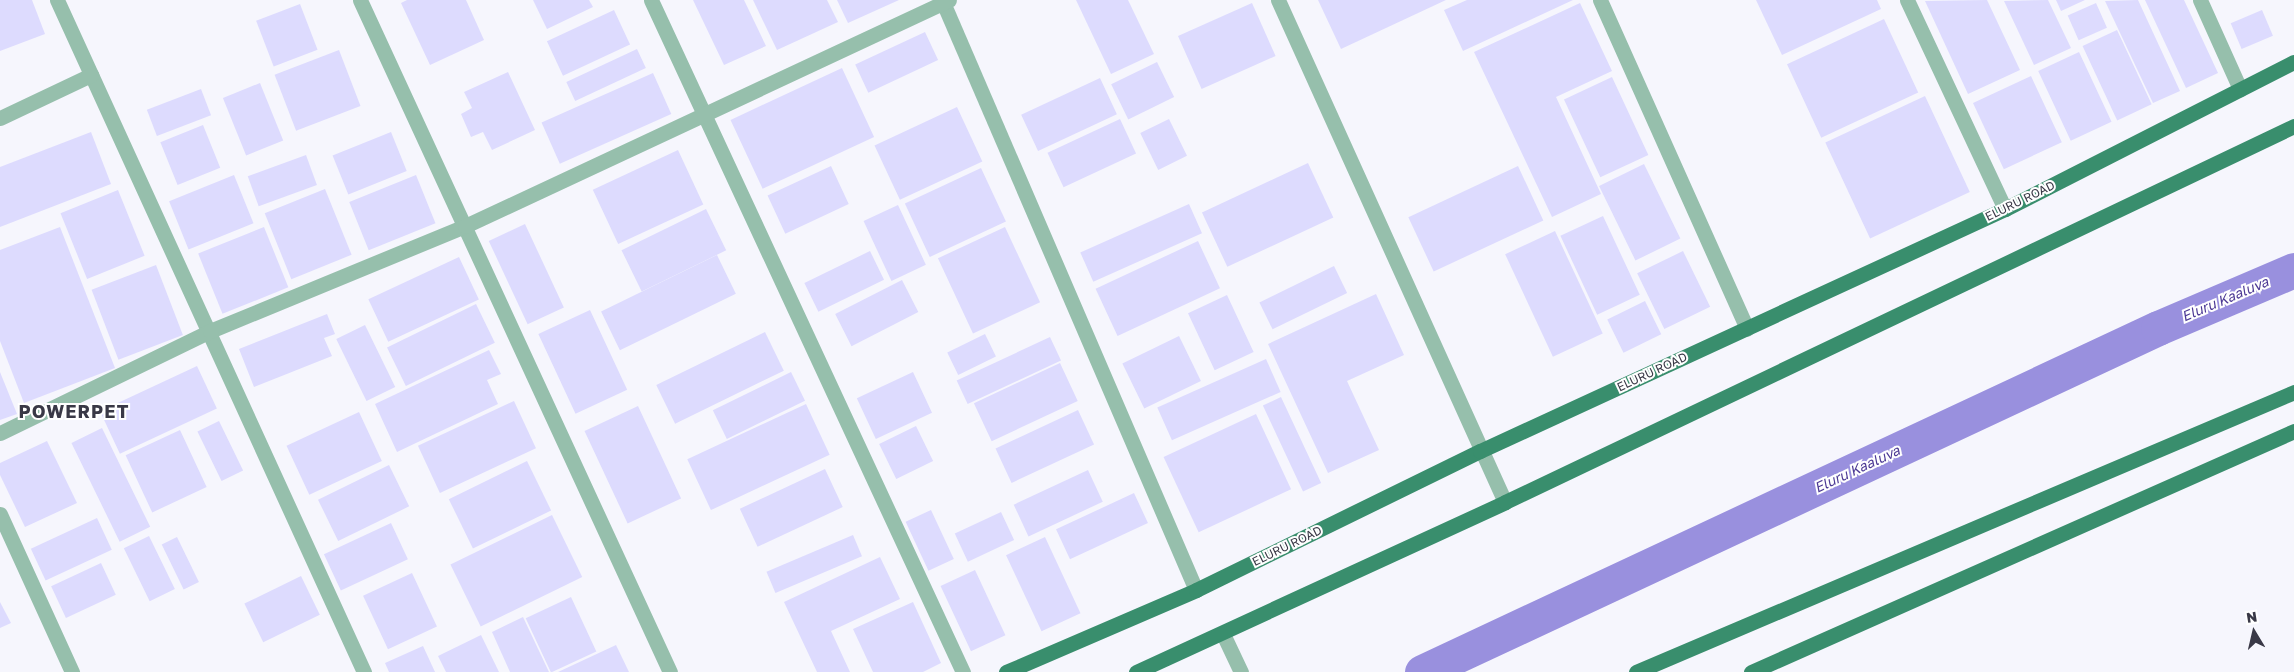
<!DOCTYPE html>
<html>
<head>
<meta charset="utf-8">
<style>
  body { margin:0 }
  #map { position:relative; width:2294px; height:672px; overflow:hidden; background:#f6f6fd; font-family:"Golos Text",sans-serif }
  div>[style] { position:absolute }
  [style*='--x'] { left:calc(var(--x)*1px); top:calc(var(--y)*1px); width:calc(var(--w)*1px); rotate:calc(var(--a)*1deg) }
  .canal>* { height:35px; margin:-17.5px; padding:0 17.5px; transform-origin:17.5px; border-radius:17.5px; background:#9990de }
  .building>* { inset:0; background:#dddbfe; transform-origin:0 0 }
  .minor>* { height:15px; margin:-7.5px; padding:0 7.5px; transform-origin:7.5px; border-radius:7.5px; background:#96bfac }
  .major>* { height:15px; margin:-7.5px; padding:0 7.5px; transform-origin:7.5px; border-radius:7.5px; background:#398e6d }
  span { translate:-50% -50%; white-space:nowrap; text-align:center; line-height:1.15; -webkit-text-stroke:4px #fff; paint-order:stroke }
  .street-label { font-size:12px; color:#393846 }
  .water-label { font-size:14px; color:#4c3994; font-style:italic }
  .district-label { font-size:18px; color:#393846; font-weight:700; letter-spacing:1px }
  .north { position:absolute; left:2229px; top:607px; width:50px; height:50px; -webkit-text-stroke:4px #fff; paint-order:stroke; rotate:351deg; font-size:14px; font-weight:700; line-height:20px; text-align:center; color:#393846 }
  .north::after { content:''; display:block; margin:auto; width:18px; height:22px; background:#393846; clip-path:polygon(50% 0,100% 100%,50% 72%,0 100%) }
</style>
</head>
<body>
<div id="map">
  <div class="canal">
    <i style="--x:1422;--y:672;--w:812;--a:-25.05"></i>
    <i style="--x:2158;--y:328;--w:148;--a:-23.1"></i>
  </div>
  <div class="building">
    <i style="clip-path:polygon(0 0,32px 0,45px 34px,0 51px)"></i>
    <i style="clip-path:polygon(407px 0,466px 0,484px 40px,430px 65px,401px 3px)"></i>
    <i style="clip-path:polygon(533px 0,589px 0,593px 7px,547px 29px)"></i>
    <i style="clip-path:polygon(693px 0,744px 0,766px 46px,724px 65px)"></i>
    <i style="clip-path:polygon(753px 0,827px 0,838px 22px,777px 50px)"></i>
    <i style="clip-path:polygon(837px 0,899px 0,848px 23px)"></i>
    <i style="clip-path:polygon(1076px 0,1128px 0,1154px 54px,1111px 74px)"></i>
    <i style="clip-path:polygon(1318px 0,1446px 0,1341px 49px)"></i>
    <i style="clip-path:polygon(1467px 0,1573px 0,1463px 51px,1444px 10px)"></i>
    <i style="clip-path:polygon(1756px 0,1877px 0,1881px 9px,1782px 55px)"></i>
    <i style="clip-path:polygon(1987px 0,2020px 70px,1968px 94px,1925px 1px)"></i>
    <i style="clip-path:polygon(2048px 0,2071px 48px,2034px 65px,2004px 1px)"></i>
    <i style="clip-path:polygon(2056px 0,2085px 0,2061px 11px)"></i>
    <i style="clip-path:polygon(2138px 0,2180px 91px,2153px 103px,2105px 1px)"></i>
    <i style="clip-path:polygon(2145px 0,2184px 0,2218px 73px,2186px 88px)"></i>
    <i style="left:1252px;top:3px;width:58px;height:81px;rotate:66deg"></i>
    <i style="clip-path:polygon(1580px 3px,1612px 71px,1556px 97px,1601px 194px,1552px 217px,1474px 52px)"></i>
    <i style="left:2096px;top:3px;width:27px;height:31px;rotate:66deg"></i>
    <i style="left:300px;top:4px;width:49px;height:47px;rotate:69deg"></i>
    <i style="left:614px;top:10px;width:38px;height:74px;rotate:65deg"></i>
    <i style="left:2262px;top:10px;width:28px;height:34px;rotate:67deg"></i>
    <i style="left:1884px;top:19px;width:81px;height:107px;rotate:65deg"></i>
    <i style="left:2117px;top:30px;width:82px;height:38px;rotate:65deg"></i>
    <i style="left:925px;top:32px;width:31px;height:77px;rotate:65deg"></i>
    <i style="left:637px;top:49px;width:21px;height:78px;rotate:65deg"></i>
    <i style="left:339px;top:50px;width:60px;height:69px;rotate:69deg"></i>
    <i style="left:2079px;top:52px;width:77px;height:45px;rotate:65deg"></i>
    <i style="left:1157px;top:62px;width:39px;height:51px;rotate:64deg"></i>
    <i style="left:842px;top:68px;width:76px;height:123px;rotate:65deg"></i>
    <i style="clip-path:polygon(508px 72px,535px 130px,492px 150px,483px 132px,471px 137px,461px 114px,472px 108px,464px 92px)"></i>
    <i style="left:653px;top:73px;width:45px;height:122px;rotate:66deg"></i>
    <i style="left:2031px;top:76px;width:73px;height:64px;rotate:65deg"></i>
    <i style="left:1612px;top:77px;width:86px;height:53px;rotate:65deg"></i>
    <i style="left:1100px;top:78px;width:40px;height:87px;rotate:65deg"></i>
    <i style="left:260px;top:83px;width:62px;height:40px;rotate:68deg"></i>
    <i style="left:201px;top:89px;width:28px;height:58px;rotate:69deg"></i>
    <i style="left:1925px;top:96px;width:106px;height:110px;rotate:65deg"></i>
    <i style="left:957px;top:107px;width:60px;height:91px;rotate:65deg"></i>
    <i style="left:1120px;top:119px;width:38px;height:80px;rotate:65deg"></i>
    <i style="left:1169px;top:119px;width:41px;height:32px;rotate:64deg"></i>
    <i style="left:203px;top:125px;width:46px;height:46px;rotate:68deg"></i>
    <i style="clip-path:polygon(91px 132px,111px 184px,0 227px,0 167px)"></i>
    <i style="left:391px;top:132px;width:42px;height:63px;rotate:68deg"></i>
    <i style="left:678px;top:150px;width:60px;height:94px;rotate:65deg"></i>
    <i style="left:306px;top:155px;width:32px;height:62px;rotate:70deg"></i>
    <i style="left:1308px;top:163px;width:60px;height:117px;rotate:65deg"></i>
    <i style="left:1644px;top:164px;width:83px;height:50px;rotate:64deg"></i>
    <i style="left:831px;top:166px;width:42px;height:70px;rotate:65deg"></i>
    <i style="left:1518px;top:166px;width:60px;height:121px;rotate:65deg"></i>
    <i style="left:981px;top:168px;width:59px;height:84px;rotate:65deg"></i>
    <i style="left:234px;top:175px;width:52px;height:70px;rotate:68deg"></i>
    <i style="left:416px;top:175px;width:52px;height:72px;rotate:68deg"></i>
    <i style="left:325px;top:189px;width:71px;height:65px;rotate:68deg"></i>
    <i style="left:118px;top:190px;width:71px;height:62px;rotate:68deg"></i>
    <i style="left:1189px;top:204px;width:32px;height:119px;rotate:66deg"></i>
    <i style="left:898px;top:205px;width:66px;height:38px;rotate:65deg"></i>
    <i style="left:706px;top:209px;width:46px;height:94px;rotate:64deg"></i>
    <i style="left:1603px;top:216px;width:87px;height:47px;rotate:65deg"></i>
    <i style="left:525px;top:224px;width:92px;height:40px;rotate:65deg"></i>
    <i style="clip-path:polygon(60px 227px,115px 368px,24px 403px,0 341px,0 250px)"></i>
    <i style="left:264px;top:227px;width:65px;height:71px;rotate:68deg"></i>
    <i style="left:1005px;top:227px;width:83px;height:74px;rotate:65deg"></i>
    <i style="left:1555px;top:231px;width:113px;height:55px;rotate:65deg"></i>
    <i style="left:1198px;top:241px;width:52px;height:113px;rotate:65deg"></i>
    <i style="left:870px;top:251px;width:32px;height:73px;rotate:64deg"></i>
    <i style="left:1683px;top:251px;width:62px;height:51px;rotate:64deg"></i>
    <i style="left:717px;top:255px;width:43px;height:129px;rotate:64deg"></i>
    <i style="left:459px;top:257px;width:47px;height:100px;rotate:65deg"></i>
    <i style="left:156px;top:265px;width:75px;height:69px;rotate:69deg"></i>
    <i style="left:1334px;top:266px;width:30px;height:83px;rotate:64deg"></i>
    <i style="left:902px;top:280px;width:36px;height:75px;rotate:63deg"></i>
    <i style="clip-path:polygon(1376px 294px,1404px 355px,1347px 381px,1379px 450px,1328px 473px,1268px 344px)"></i>
    <i style="left:1227px;top:295px;width:63px;height:43px;rotate:65deg"></i>
    <i style="left:1645px;top:301px;width:37px;height:42px;rotate:64deg"></i>
    <i style="left:476px;top:304px;width:43px;height:99px;rotate:64deg"></i>
    <i style="left:590px;top:310px;width:88px;height:57px;rotate:65deg"></i>
    <i style="clip-path:polygon(327px 314px,335px 334px,324px 338px,332px 356px,254px 387px,239px 349px)"></i>
    <i style="left:365px;top:325px;width:69px;height:32px;rotate:64deg"></i>
    <i style="left:765px;top:332px;width:43px;height:121px;rotate:64deg"></i>
    <i style="left:985px;top:334px;width:25px;height:42px;rotate:64deg"></i>
    <i style="left:1179px;top:336px;width:50px;height:63px;rotate:64deg"></i>
    <i style="left:1050px;top:337px;width:26px;height:103px;rotate:65deg"></i>
    <i style="clip-path:polygon(489px 350px,501px 374px,487px 380px,498px 404px,397px 452px,375px 404px)"></i>
    <i style="left:1266px;top:359px;width:36px;height:119px;rotate:66deg"></i>
    <i style="left:1060px;top:363px;width:42px;height:95px;rotate:65deg"></i>
    <i style="left:197px;top:366px;width:47px;height:107px;rotate:65deg"></i>
    <i style="clip-path:polygon(0 372px,17px 414px,0 420px)"></i>
    <i style="left:791px;top:372px;width:32px;height:87px;rotate:64deg"></i>
    <i style="left:913px;top:372px;width:45px;height:62px;rotate:65deg"></i>
    <i style="left:1281px;top:397px;width:95px;height:20px;rotate:65deg"></i>
    <i style="left:514px;top:401px;width:52px;height:106px;rotate:65deg"></i>
    <i style="left:806px;top:404px;width:56px;height:131px;rotate:65deg"></i>
    <i style="left:638px;top:406px;width:102px;height:59px;rotate:65deg"></i>
    <i style="left:1078px;top:410px;width:38px;height:91px;rotate:65deg"></i>
    <i style="left:359px;top:412px;width:54px;height:80px;rotate:65deg"></i>
    <i style="left:1256px;top:414px;width:83px;height:102px;rotate:65deg"></i>
    <i style="left:219px;top:421px;width:55px;height:24px;rotate:64deg"></i>
    <i style="left:916px;top:426px;width:39px;height:41px;rotate:64deg"></i>
    <i style="left:102px;top:428px;width:110px;height:34px;rotate:64deg"></i>
    <i style="left:180px;top:430px;width:63px;height:60px;rotate:65deg"></i>
    <i style="clip-path:polygon(47px 441px,77px 503px,25px 527px,0 475px,0 463px)"></i>
    <i style="left:527px;top:461px;width:55px;height:87px;rotate:64deg"></i>
    <i style="left:389px;top:465px;width:46px;height:79px;rotate:64deg"></i>
    <i style="left:825px;top:469px;width:42px;height:94px;rotate:65deg"></i>
    <i style="left:1088px;top:470px;width:35px;height:82px;rotate:65deg"></i>
    <i style="left:1134px;top:493px;width:33px;height:86px;rotate:65deg"></i>
    <i style="left:931px;top:510px;width:54px;height:28px;rotate:65deg"></i>
    <i style="left:1001px;top:512px;width:31px;height:51px;rotate:65deg"></i>
    <i style="left:552px;top:515px;width:69px;height:113px;rotate:64deg"></i>
    <i style="left:97px;top:518px;width:35px;height:73px;rotate:65deg"></i>
    <i style="left:391px;top:523px;width:40px;height:74px;rotate:65deg"></i>
    <i style="left:853px;top:535px;width:23px;height:94px;rotate:67deg"></i>
    <i style="left:149px;top:536px;width:59px;height:28px;rotate:64deg"></i>
    <i style="left:177px;top:537px;width:50px;height:17px;rotate:64deg"></i>
    <i style="left:1045px;top:537px;width:84px;height:43px;rotate:65deg"></i>
    <i style="clip-path:polygon(880px 557px,900px 599px,831px 631px,850px 672px,817px 672px,784px 602px)"></i>
    <i style="left:101px;top:563px;width:35px;height:55px;rotate:65deg"></i>
    <i style="left:975px;top:570px;width:72px;height:38px;rotate:65deg"></i>
    <i style="left:412px;top:573px;width:59px;height:54px;rotate:65deg"></i>
    <i style="left:301px;top:576px;width:43px;height:63px;rotate:64deg"></i>
    <i style="left:571px;top:597px;width:60px;height:50px;rotate:65deg"></i>
    <i style="clip-path:polygon(0 602px,11px 623px,0 628px)"></i>
    <i style="clip-path:polygon(913px 602px,941px 663px,923px 672px,873px 672px,853px 629px)"></i>
    <i style="clip-path:polygon(523px 617px,549px 672px,510px 672px,492px 632px)"></i>
    <i style="clip-path:polygon(481px 635px,499px 672px,446px 672px,438px 656px)"></i>
    <i style="clip-path:polygon(616px 645px,629px 672px,558px 672px)"></i>
    <i style="clip-path:polygon(423px 646px,435px 672px,389px 672px,385px 663px)"></i>
  </div>
  <div class="minor">
    <i style="--x:57;--y:0;--w:739;--a:65.45"></i>
    <i style="--x:360;--y:0;--w:740;--a:65.24"></i>
    <i style="--x:651;--y:0;--w:741;--a:65.1"></i>
    <i style="--x:942;--y:0;--w:642;--a:66.71"></i>
    <i style="--x:1278;--y:0;--w:551;--a:65.67"></i>
    <i style="--x:1600;--y:0;--w:360;--a:65.9"></i>
    <i style="--x:1907;--y:0;--w:231;--a:64.9"></i>
    <i style="--x:2200;--y:0;--w:98;--a:65.8"></i>
    <i style="--x:0;--y:118;--w:101;--a:-25.3"></i>
    <i style="--x:0;--y:433;--w:233;--a:-25.9"></i>
    <i style="--x:210;--y:331;--w:276;--a:-22.4"></i>
    <i style="--x:465;--y:226;--w:534;--a:-25.03"></i>
    <i style="--x:0;--y:514;--w:174;--a:65.5"></i>
    <i style="--x:1223;--y:634;--w:42;--a:64.7"></i>
  </div>
  <div class="major">
    <i style="--x:1006;--y:672;--w:207;--a:-23.3"></i>
    <i style="--x:1196;--y:590;--w:316;--a:-26.1"></i>
    <i style="--x:1480;--y:451;--w:578;--a:-24.75"></i>
    <i style="--x:2005;--y:209;--w:324;--a:-27"></i>
    <i style="--x:1136;--y:672;--w:406;--a:-24.7"></i>
    <i style="--x:1505;--y:502;--w:874;--a:-25.48"></i>
    <i style="--x:1636;--y:672;--w:715;--a:-23.05"></i>
    <i style="--x:1751;--y:672;--w:594;--a:-23.93"></i>
  </div>
  <div class="street-label">
    <span style="left:2020px;top:201px;rotate:-26deg">ELURU ROAD</span>
    <span style="left:1652px;top:372px;rotate:-25deg">ELURU ROAD</span>
    <span style="left:1287px;top:546px;rotate:-26deg">ELURU ROAD</span>
  </div>
  <div class="water-label">
    <span style="left:2225px;top:299px;rotate:-23deg">Eluru Kaaluva</span>
    <span style="left:1857px;top:469px;rotate:-25deg">Eluru Kaaluva</span>
  </div>
  <div class="district-label">
    <span style="left:74px;top:411px">POWERPET</span>
  </div>
  <div class="north">N</div>
</div>
</body>
</html>
